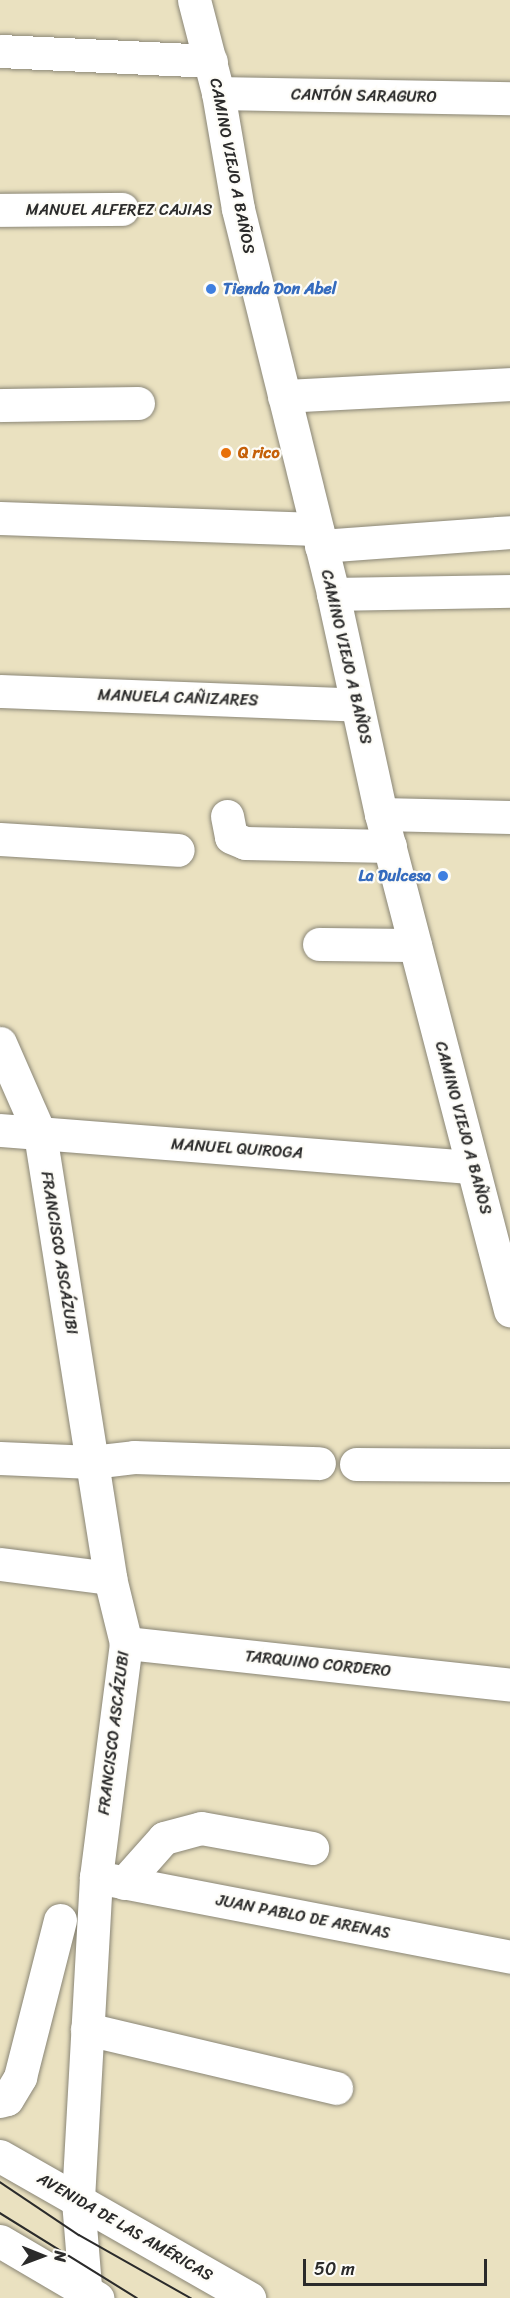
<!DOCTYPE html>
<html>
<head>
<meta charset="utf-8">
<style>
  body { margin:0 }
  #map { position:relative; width:510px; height:2298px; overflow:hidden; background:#eae1c0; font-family:Sriracha,sans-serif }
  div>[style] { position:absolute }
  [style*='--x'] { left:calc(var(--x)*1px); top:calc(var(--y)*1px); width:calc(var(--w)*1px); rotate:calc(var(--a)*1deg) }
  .path>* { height:4px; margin-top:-2px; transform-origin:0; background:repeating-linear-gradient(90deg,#8a8676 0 1.5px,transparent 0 6px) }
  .roads { filter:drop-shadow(0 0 2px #8a8676) drop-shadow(0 0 2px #8a8676) }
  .minor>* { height:33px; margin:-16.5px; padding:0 16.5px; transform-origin:16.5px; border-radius:16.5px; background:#fff }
  .major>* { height:33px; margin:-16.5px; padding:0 16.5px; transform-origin:16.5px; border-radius:16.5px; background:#fff }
  .tram>* { height:1.5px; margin:-0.75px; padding:0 0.75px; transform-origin:0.75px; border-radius:0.75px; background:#2b2b2b }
  .dots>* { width:16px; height:16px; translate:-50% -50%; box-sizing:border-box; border:3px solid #fdfcf7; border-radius:50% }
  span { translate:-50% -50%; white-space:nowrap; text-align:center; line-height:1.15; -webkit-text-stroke:4.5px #fdfcf7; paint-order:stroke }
  .street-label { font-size:16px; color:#2b2b2b }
  .shop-label { font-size:16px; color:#366cbe; font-weight:700 }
  .left { translate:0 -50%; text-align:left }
  .right { translate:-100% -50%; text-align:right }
  .food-label { font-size:16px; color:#c56008; font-weight:700 }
  .north { position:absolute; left:12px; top:2226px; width:60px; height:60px; -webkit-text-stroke:4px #fdfcf7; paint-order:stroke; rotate:91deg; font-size:16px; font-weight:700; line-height:24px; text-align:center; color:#2b2b2b }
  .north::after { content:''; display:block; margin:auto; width:21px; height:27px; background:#2b2b2b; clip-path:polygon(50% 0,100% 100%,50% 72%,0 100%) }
  .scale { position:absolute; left:303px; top:2259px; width:184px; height:27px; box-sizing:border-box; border:3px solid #2b2b2b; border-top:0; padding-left:8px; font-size:18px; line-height:21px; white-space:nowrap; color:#2b2b2b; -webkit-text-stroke:4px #fdfcf7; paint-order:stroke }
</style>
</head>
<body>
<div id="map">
  <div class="path">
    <i style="--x:149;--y:209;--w:62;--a:0"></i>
  </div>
  <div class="roads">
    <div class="minor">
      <i style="--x:194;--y:0;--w:96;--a:75.5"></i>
      <i style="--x:218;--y:93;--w:118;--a:80.2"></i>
      <i style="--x:238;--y:209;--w:397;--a:76.1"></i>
      <i style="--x:333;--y:594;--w:225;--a:77.7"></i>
      <i style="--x:381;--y:814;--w:513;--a:75.42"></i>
      <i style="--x:0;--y:51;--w:211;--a:2.7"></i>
      <i style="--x:218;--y:93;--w:292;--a:1"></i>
      <i style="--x:0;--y:210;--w:122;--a:-0.5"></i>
      <i style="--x:284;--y:396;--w:226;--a:-3"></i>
      <i style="--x:0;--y:405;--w:138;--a:-0.8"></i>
      <i style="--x:0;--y:518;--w:317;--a:2"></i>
      <i style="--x:321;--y:546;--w:190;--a:-4.2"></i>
      <i style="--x:333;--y:594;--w:177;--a:-1"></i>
      <i style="--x:0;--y:691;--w:357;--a:2.2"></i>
      <i style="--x:381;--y:814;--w:129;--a:1.3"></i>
      <i style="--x:227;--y:816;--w:21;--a:79"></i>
      <i style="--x:231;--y:837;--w:15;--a:23"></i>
      <i style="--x:245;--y:843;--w:145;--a:1.2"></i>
      <i style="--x:0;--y:839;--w:178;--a:3.5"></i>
      <i style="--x:319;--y:944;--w:96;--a:0.6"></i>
      <i style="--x:0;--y:1043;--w:99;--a:66.3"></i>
      <i style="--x:40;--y:1134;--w:449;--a:81"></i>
      <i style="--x:110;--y:1578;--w:67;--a:76.2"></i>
      <i style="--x:126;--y:1643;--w:236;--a:97.3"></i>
      <i style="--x:96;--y:1877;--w:324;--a:93.2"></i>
      <i style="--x:78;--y:2201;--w:97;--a:85.3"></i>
      <i style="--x:0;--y:1130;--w:474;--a:4.5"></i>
      <i style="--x:0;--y:1458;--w:92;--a:2.5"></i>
      <i style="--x:92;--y:1462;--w:42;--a:-6.8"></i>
      <i style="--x:134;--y:1457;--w:185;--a:1.9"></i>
      <i style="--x:356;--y:1464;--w:154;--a:0.4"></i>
      <i style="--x:0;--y:1564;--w:111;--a:7.3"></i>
      <i style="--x:126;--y:1643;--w:386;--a:6.2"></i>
      <i style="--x:96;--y:1877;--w:422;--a:10.9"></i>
      <i style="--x:124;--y:1883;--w:60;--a:-48.4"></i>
      <i style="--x:164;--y:1838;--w:38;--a:-15"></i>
      <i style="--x:201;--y:1828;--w:113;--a:10.2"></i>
      <i style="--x:87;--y:2029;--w:256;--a:13.3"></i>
      <i style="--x:0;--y:2101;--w:7;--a:-16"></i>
      <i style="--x:7;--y:2099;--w:26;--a:-59"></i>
      <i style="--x:20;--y:2077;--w:162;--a:-75.7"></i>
    </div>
    <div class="major">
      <i style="--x:0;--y:2156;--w:287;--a:29.7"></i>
      <i style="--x:0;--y:2241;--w:113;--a:30.4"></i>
    </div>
  </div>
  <div class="tram">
    <i style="--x:0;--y:2182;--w:95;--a:33.9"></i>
    <i style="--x:79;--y:2235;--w:129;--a:29.4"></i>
    <i style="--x:0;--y:2213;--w:161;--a:31.8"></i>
  </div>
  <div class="dots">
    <i style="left:211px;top:289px;background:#3f7fe0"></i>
    <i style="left:226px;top:453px;background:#e8710a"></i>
    <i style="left:443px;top:876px;background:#3f7fe0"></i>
  </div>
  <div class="street-label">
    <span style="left:364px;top:96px;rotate:1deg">CANTÓN SARAGURO</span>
    <span style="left:232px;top:166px;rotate:79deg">CAMINO VIEJO A BAÑOS</span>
    <span style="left:119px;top:210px">MANUEL ALFEREZ CAJIAS</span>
    <span style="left:346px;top:657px;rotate:77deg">CAMINO VIEJO A BAÑOS</span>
    <span style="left:178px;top:698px;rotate:2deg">MANUELA CAÑIZARES</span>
    <span style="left:463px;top:1128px;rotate:75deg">CAMINO VIEJO A BAÑOS</span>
    <span style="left:237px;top:1149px;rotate:4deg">MANUEL QUIROGA</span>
    <span style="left:59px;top:1253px;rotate:81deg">FRANCISCO ASCÁZUBI</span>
    <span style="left:318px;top:1664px;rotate:6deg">TARQUINO CORDERO</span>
    <span style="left:114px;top:1733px;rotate:-83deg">FRANCISCO ASCÁZUBI</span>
    <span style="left:303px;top:1917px;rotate:11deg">JUAN PABLO DE ARENAS</span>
    <span style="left:125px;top:2227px;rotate:30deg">AVENIDA DE LAS AMÉRICAS</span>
  </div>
  <div class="shop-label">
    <span class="left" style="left:223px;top:289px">Tienda Don Abel</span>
    <span class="right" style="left:431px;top:876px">La Dulcesa</span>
  </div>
  <div class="food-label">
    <span class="left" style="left:238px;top:453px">Q rico</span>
  </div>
  <div class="north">N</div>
  <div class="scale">50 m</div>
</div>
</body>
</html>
